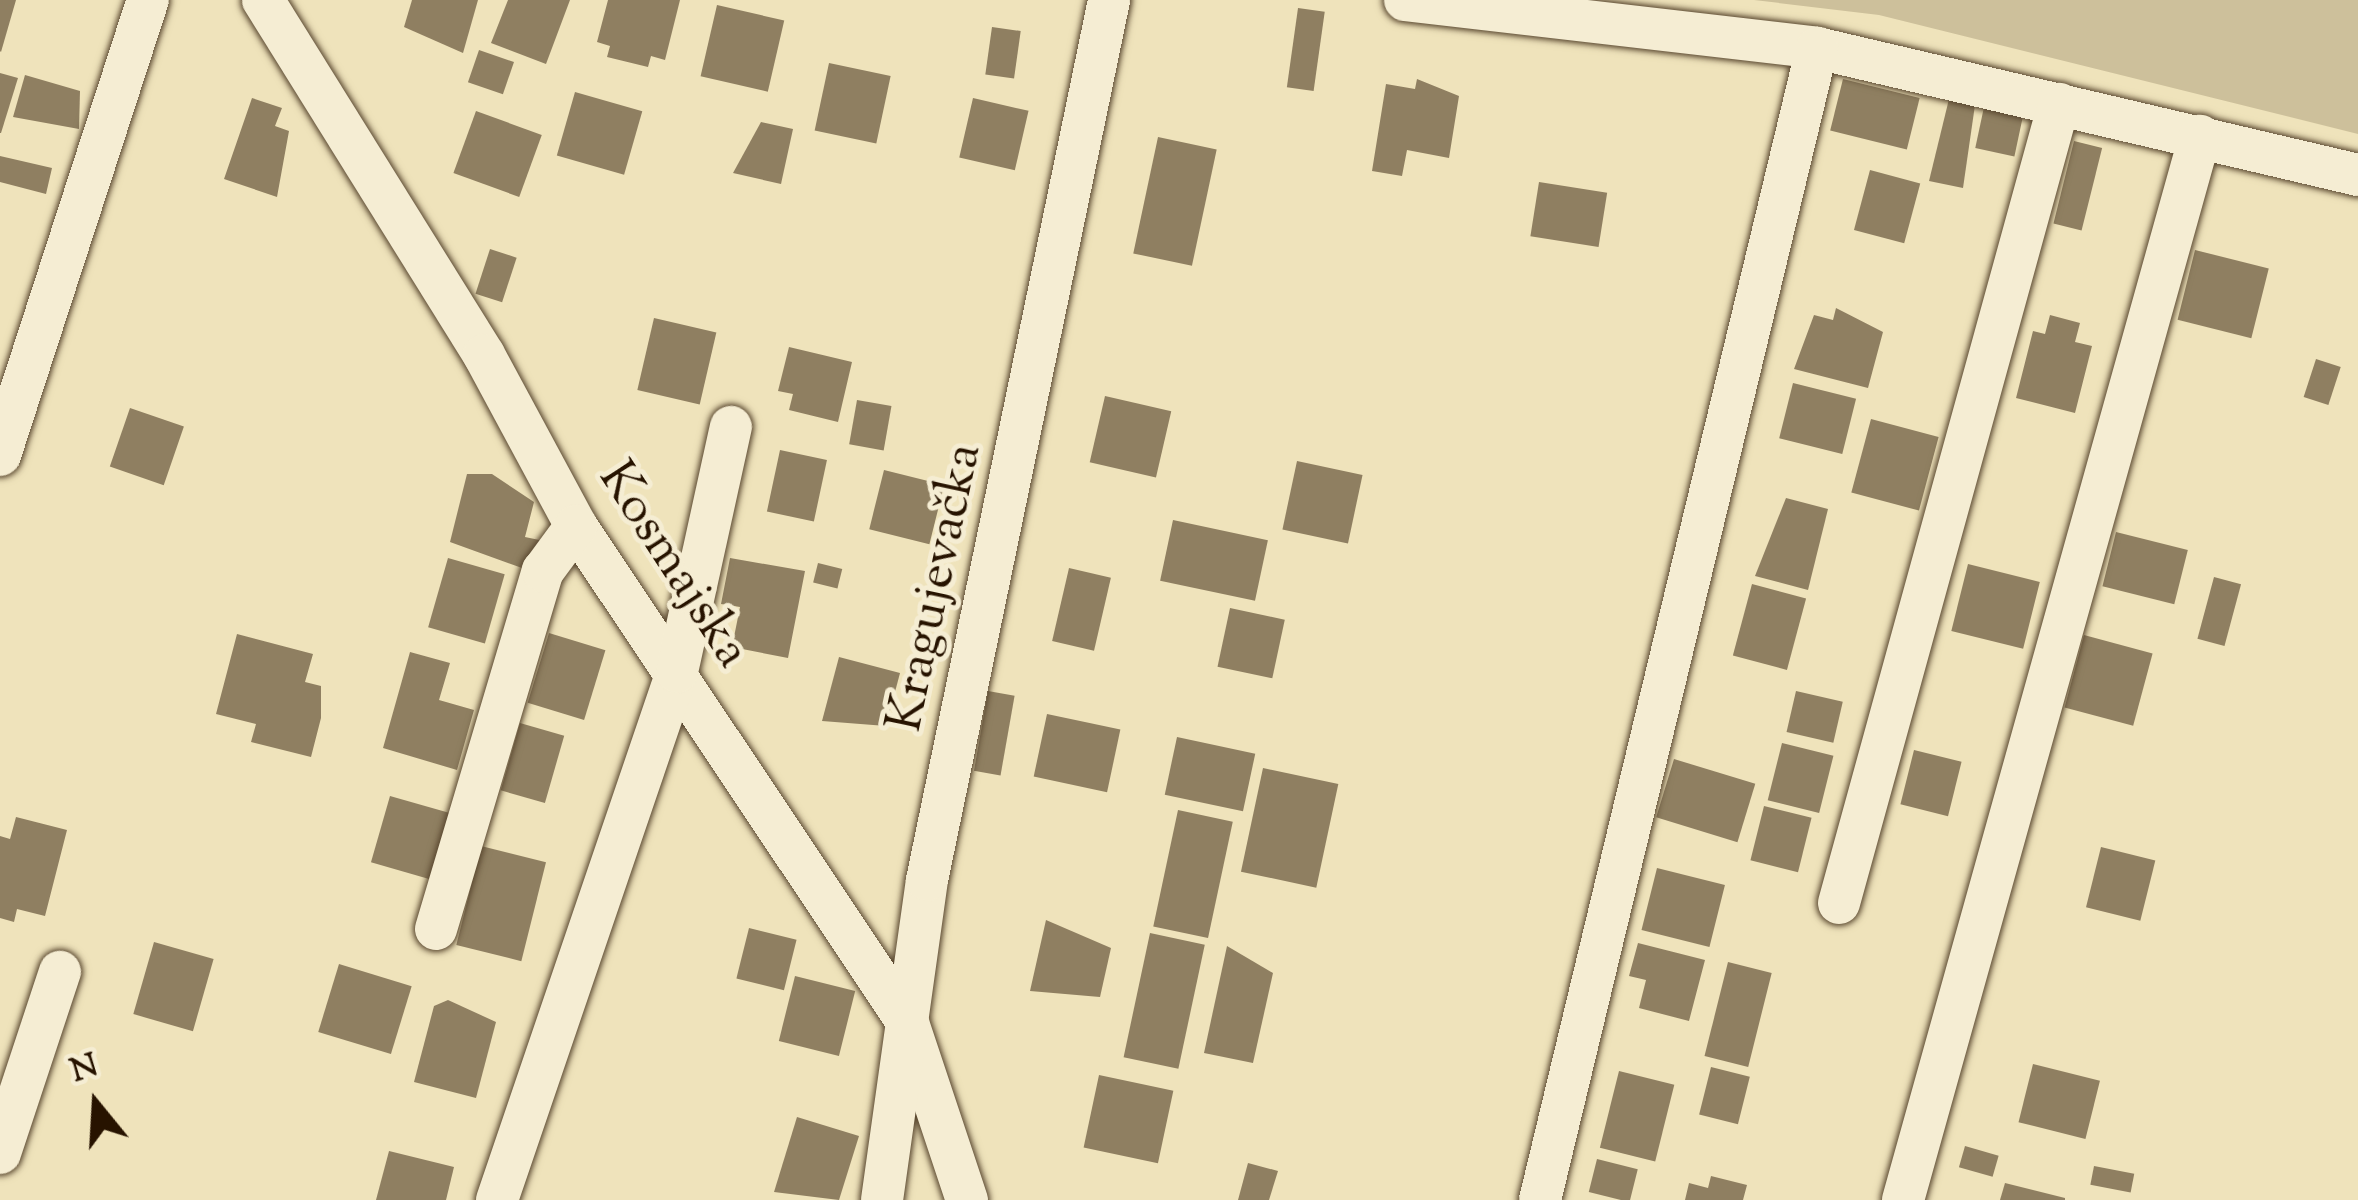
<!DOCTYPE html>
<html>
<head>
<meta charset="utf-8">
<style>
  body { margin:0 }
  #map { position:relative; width:2358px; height:1200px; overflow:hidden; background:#efe3bb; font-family:"Sorts Mill Goudy",serif }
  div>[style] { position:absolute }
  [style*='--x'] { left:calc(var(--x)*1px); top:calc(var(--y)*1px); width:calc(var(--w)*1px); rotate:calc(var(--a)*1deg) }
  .green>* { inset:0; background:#cdc09b }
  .building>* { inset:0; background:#8f7f61; transform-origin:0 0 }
  .roads { filter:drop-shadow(0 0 3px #59472f) drop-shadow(0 0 3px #59472f) }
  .minor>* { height:42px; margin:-21px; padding:0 21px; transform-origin:21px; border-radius:21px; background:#f5edd3 }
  span { translate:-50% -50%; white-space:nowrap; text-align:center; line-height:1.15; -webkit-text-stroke:10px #f5edd3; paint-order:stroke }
  .street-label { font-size:51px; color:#271300 }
  .north { position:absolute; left:36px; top:1044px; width:120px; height:120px; -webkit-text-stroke:9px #f5edd3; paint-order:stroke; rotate:342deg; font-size:33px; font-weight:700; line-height:48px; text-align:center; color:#271300 }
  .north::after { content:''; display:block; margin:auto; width:42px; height:54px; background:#271300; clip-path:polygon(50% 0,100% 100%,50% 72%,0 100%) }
</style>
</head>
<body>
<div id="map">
  <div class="green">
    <i style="clip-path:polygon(1754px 0,2358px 0,2358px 134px,1879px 15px)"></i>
  </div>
  <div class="building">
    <i style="clip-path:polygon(0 0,16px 0,1px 52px,0 51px)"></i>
    <i style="clip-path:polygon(412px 0,478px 0,463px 53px,404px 27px)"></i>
    <i style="clip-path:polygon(508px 0,570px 0,546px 64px,491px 43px)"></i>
    <i style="clip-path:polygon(608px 0,680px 0,665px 60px,651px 56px,648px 67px,607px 57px,610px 46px,597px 42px)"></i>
    <i style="left:717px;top:5px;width:69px;height:73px;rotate:13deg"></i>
    <i style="left:1298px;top:8px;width:27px;height:80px;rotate:8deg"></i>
    <i style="left:992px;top:27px;width:29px;height:48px;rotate:8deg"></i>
    <i style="left:479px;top:50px;width:37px;height:34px;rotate:19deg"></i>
    <i style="left:829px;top:63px;width:63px;height:69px;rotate:12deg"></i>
    <i style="clip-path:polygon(0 73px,18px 78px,1px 133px,0 133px)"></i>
    <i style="clip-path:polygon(25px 75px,80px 91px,79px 129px,13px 117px)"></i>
    <i style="clip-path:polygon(1417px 79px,1459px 96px,1449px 158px,1407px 150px,1402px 176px,1372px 171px,1386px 84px,1415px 89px)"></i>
    <i style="left:1843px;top:79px;width:79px;height:53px;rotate:14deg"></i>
    <i style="left:575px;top:92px;width:70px;height:66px;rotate:16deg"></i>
    <i style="clip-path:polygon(252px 98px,282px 108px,275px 126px,289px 131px,277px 197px,224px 179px)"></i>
    <i style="left:973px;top:98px;width:57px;height:61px;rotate:13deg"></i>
    <i style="clip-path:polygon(1949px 99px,1975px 105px,1963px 188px,1929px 181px)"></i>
    <i style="left:1984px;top:107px;width:40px;height:42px;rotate:12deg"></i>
    <i style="left:476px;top:111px;width:70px;height:66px;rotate:20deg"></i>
    <i style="clip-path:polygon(761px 122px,793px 129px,781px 184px,733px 173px)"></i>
    <i style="left:1158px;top:137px;width:60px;height:119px;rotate:12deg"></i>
    <i style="left:2074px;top:141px;width:29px;height:85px;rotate:14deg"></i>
    <i style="clip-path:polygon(0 156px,52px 168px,46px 194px,0 182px)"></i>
    <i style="left:1870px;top:170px;width:52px;height:62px;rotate:15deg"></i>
    <i style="left:1539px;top:182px;width:69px;height:55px;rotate:9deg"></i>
    <i style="left:490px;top:249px;width:28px;height:47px;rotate:18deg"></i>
    <i style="left:2195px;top:250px;width:76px;height:72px;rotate:14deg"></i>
    <i style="clip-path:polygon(1836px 308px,1883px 332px,1868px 388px,1794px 369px,1814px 315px,1833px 320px)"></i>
    <i style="clip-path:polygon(2050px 315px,2080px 323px,2075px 342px,2092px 346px,2075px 413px,2016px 398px,2033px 331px,2045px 334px)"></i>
    <i style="left:654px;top:318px;width:64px;height:74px;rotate:13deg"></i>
    <i style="clip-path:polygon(789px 347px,852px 362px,838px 422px,789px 410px,793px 394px,778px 391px)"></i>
    <i style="left:2316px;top:359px;width:26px;height:40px;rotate:18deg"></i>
    <i style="left:1793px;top:383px;width:65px;height:57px;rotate:14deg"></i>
    <i style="left:1105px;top:396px;width:68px;height:68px;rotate:13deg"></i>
    <i style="left:857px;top:400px;width:35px;height:45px;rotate:10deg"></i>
    <i style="left:130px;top:408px;width:57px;height:62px;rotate:19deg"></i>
    <i style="left:1871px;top:419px;width:70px;height:76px;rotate:15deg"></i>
    <i style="left:780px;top:450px;width:48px;height:63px;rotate:12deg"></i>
    <i style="left:1297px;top:461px;width:67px;height:70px;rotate:12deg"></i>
    <i style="left:884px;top:470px;width:62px;height:61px;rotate:14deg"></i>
    <i style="clip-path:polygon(467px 474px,492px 474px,534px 502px,525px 537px,544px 541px,536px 573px,450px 542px)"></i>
    <i style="clip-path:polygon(1786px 498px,1828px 509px,1808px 590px,1755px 576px)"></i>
    <i style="left:1173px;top:520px;width:97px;height:62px;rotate:12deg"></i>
    <i style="left:2116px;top:532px;width:74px;height:56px;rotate:14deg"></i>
    <i style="left:448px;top:558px;width:59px;height:72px;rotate:16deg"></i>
    <i style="clip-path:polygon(730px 558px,805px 571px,788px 658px,732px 647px,740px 607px,721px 604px)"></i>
    <i style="left:818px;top:563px;width:25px;height:20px;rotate:14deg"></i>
    <i style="left:1968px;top:564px;width:74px;height:69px;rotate:14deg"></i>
    <i style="left:1069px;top:568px;width:43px;height:75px;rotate:13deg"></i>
    <i style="left:2214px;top:577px;width:28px;height:64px;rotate:15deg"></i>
    <i style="left:1752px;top:584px;width:56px;height:74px;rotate:15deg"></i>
    <i style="left:1230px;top:608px;width:56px;height:60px;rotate:12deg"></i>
    <i style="left:549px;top:633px;width:59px;height:73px;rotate:17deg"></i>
    <i style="clip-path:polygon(237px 634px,313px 654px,305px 682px,321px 686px,321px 718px,311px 757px,251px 742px,256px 724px,216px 714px)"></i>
    <i style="left:2084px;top:635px;width:71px;height:75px;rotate:15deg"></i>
    <i style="clip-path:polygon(410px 652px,450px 663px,439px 700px,474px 710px,457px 770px,383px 748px)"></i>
    <i style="clip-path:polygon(839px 657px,900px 673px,886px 726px,822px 721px)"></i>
    <i style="left:988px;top:691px;width:27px;height:81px;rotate:10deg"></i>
    <i style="left:1796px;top:691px;width:48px;height:42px;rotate:13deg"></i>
    <i style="left:1047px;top:714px;width:75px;height:64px;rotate:12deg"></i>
    <i style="left:520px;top:723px;width:46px;height:70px;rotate:16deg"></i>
    <i style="left:1177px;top:737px;width:80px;height:59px;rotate:12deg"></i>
    <i style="left:1782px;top:743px;width:53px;height:59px;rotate:14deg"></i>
    <i style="left:1914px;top:750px;width:49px;height:56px;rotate:14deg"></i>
    <i style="left:1674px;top:759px;width:85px;height:61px;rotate:17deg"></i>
    <i style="left:1263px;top:768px;width:77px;height:106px;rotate:12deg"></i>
    <i style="left:390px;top:796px;width:73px;height:69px;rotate:16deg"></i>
    <i style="left:1764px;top:806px;width:49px;height:56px;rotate:14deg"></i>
    <i style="left:1178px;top:810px;width:56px;height:119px;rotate:12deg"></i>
    <i style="clip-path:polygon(16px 817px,67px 830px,45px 916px,17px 909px,14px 922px,0 918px,0 836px,10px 839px)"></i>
    <i style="left:481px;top:846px;width:67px;height:102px;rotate:14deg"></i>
    <i style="left:2101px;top:847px;width:56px;height:62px;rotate:14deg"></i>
    <i style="left:1657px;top:868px;width:70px;height:64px;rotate:14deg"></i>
    <i style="clip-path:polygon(1046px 920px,1111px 948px,1100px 997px,1030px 991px)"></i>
    <i style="left:749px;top:928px;width:49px;height:52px;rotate:14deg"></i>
    <i style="left:1150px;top:933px;width:56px;height:127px;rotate:12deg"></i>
    <i style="left:154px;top:942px;width:62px;height:75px;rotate:16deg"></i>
    <i style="clip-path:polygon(1638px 943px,1705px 960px,1689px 1021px,1639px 1008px,1646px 980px,1629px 976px)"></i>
    <i style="clip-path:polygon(1227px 946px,1273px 973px,1253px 1063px,1204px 1053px)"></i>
    <i style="left:1728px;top:962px;width:45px;height:97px;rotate:14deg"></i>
    <i style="left:339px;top:964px;width:76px;height:71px;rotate:17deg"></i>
    <i style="left:795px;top:976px;width:62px;height:67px;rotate:14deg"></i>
    <i style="clip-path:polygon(448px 1000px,496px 1022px,476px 1098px,414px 1082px,434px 1006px)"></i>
    <i style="left:2033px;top:1064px;width:69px;height:60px;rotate:14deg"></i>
    <i style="left:1711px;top:1067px;width:40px;height:49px;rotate:14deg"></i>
    <i style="left:1619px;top:1071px;width:57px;height:79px;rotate:14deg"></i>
    <i style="left:1099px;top:1075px;width:76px;height:74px;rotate:12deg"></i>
    <i style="clip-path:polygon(797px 1117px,859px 1136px,839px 1200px,774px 1192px)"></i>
    <i style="left:1965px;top:1146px;width:35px;height:22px;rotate:16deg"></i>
    <i style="clip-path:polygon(389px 1151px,454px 1167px,446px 1200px,376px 1200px)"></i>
    <i style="left:1597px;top:1159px;width:42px;height:34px;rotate:14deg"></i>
    <i style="clip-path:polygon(1248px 1163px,1278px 1171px,1269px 1200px,1238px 1200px)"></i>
    <i style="left:2094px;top:1166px;width:41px;height:19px;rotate:11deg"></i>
    <i style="clip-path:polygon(1711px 1176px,1747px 1185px,1743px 1200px,1685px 1200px,1689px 1183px,1708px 1188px)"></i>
    <i style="clip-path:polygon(2005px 1183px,2065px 1198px,2065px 1200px,2000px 1200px)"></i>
  </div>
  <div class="roads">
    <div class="minor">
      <i style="--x:263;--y:0;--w:418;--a:58.1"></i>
      <i style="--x:484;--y:355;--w:194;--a:61.7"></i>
      <i style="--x:576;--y:526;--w:598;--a:56.26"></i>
      <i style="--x:908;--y:1023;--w:187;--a:71.6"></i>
      <i style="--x:1405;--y:0;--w:415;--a:6.6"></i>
      <i style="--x:1817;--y:48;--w:556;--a:13.21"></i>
      <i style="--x:0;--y:455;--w:478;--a:-72"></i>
      <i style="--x:1839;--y:903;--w:829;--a:-74.61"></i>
      <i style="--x:436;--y:929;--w:374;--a:-73.4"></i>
      <i style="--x:543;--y:571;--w:56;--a:-53.7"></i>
      <i style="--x:0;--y:1153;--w:191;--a:-71.7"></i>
      <i style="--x:497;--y:1200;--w:558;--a:-71.18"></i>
      <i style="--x:677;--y:672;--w:251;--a:-77.6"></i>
      <i style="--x:882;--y:1200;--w:323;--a:-82"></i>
      <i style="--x:927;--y:880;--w:899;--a:-78.31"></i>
      <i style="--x:1540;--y:1200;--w:1185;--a:-76.48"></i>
      <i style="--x:1903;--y:1200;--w:1105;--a:-74.4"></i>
    </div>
  </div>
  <div class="street-label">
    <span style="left:672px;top:566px;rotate:57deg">Kosmajska</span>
    <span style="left:937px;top:588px;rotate:-78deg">Kragujevačka</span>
  </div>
  <div class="north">N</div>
</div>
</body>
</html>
